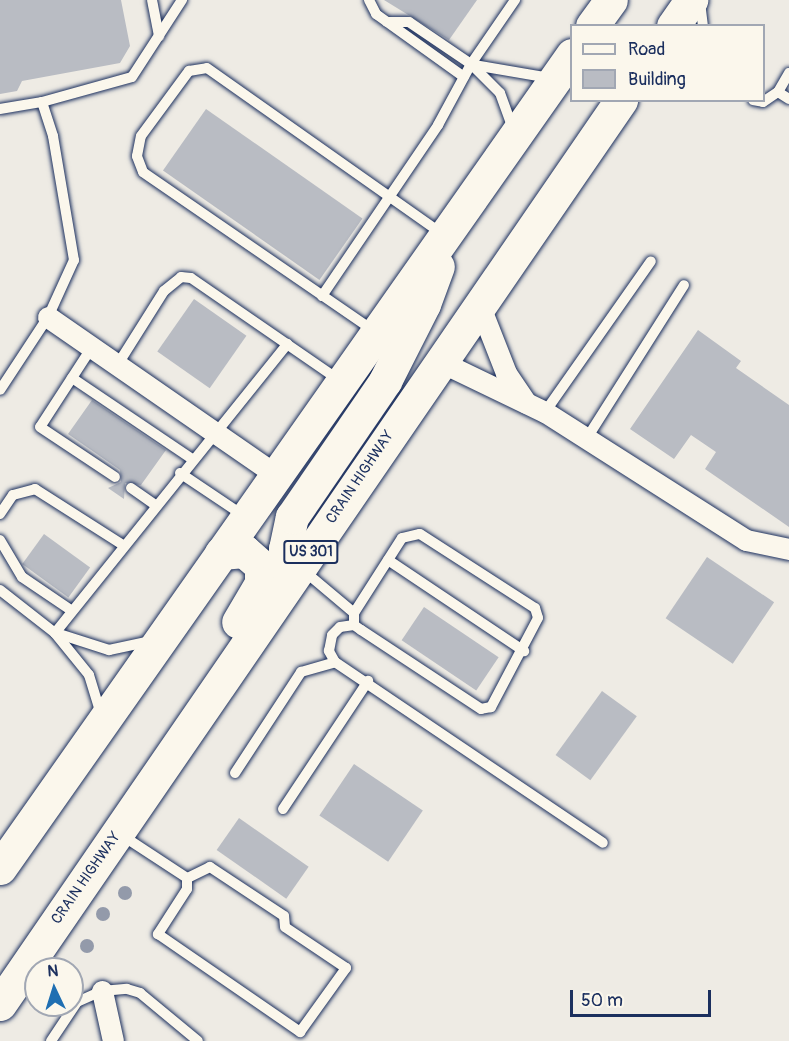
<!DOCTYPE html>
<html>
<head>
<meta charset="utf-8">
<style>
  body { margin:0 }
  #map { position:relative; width:789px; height:1041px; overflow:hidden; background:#eeebe4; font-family:Pangolin,sans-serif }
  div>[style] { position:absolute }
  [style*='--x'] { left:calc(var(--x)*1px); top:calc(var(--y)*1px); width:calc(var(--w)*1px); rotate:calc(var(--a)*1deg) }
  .building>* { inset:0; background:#b9bcc3; transform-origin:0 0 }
  .roads { filter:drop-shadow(0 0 2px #1b2f5e) drop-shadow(0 0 2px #1b2f5e) }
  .lane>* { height:10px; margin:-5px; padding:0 5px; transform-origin:5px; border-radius:5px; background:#fbf7ec }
  .street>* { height:21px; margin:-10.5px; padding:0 10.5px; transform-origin:10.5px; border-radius:10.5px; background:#fbf7ec }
  .highway>* { height:33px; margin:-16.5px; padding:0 16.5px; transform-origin:16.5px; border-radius:16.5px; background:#fbf7ec }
  .trees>* { width:14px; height:14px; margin:-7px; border-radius:50%; background:#939aaa }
  span { translate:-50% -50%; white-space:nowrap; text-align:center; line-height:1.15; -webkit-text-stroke:5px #fbf7ec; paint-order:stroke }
  .shield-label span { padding:2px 4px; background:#fbf7ec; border:2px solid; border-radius:4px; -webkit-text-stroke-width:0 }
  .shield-label { font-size:14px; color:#1b2f5e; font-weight:700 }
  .street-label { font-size:15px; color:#1b2f5e }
  .legend { position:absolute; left:570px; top:24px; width:195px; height:78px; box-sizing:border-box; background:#fbf7ec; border:2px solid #a1a7b3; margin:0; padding:8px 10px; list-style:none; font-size:18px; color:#1b2f5e }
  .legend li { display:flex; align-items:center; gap:12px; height:30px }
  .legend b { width:30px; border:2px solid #a1a7b3 }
  .north { position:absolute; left:24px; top:957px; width:60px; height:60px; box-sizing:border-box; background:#fbf7ec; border:2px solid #a1a7b3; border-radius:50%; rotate:356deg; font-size:16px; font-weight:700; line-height:24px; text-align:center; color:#1b2f5e }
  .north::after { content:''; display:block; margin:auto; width:21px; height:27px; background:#1f6fb2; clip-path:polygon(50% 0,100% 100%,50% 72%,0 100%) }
  .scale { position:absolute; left:570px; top:990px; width:141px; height:27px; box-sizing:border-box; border:3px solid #1b2f5e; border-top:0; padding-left:8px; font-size:18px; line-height:21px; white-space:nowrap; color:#1b2f5e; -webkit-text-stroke:4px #fbf7ec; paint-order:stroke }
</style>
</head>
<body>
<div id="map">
  <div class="building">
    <i style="clip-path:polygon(0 0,121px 0,130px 46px,120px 63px,22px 81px,17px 91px,0 94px)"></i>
    <i style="clip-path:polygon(384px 0,477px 0,449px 40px)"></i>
    <i style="left:206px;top:109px;width:191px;height:75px;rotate:35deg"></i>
    <i style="left:194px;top:299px;width:64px;height:64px;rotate:35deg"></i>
    <i style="clip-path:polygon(698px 330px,741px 361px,736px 368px,789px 405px,789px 527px,705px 469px,716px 452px,691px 435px,674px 459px,630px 429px)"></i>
    <i style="clip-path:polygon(92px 400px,166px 450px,141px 485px,125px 483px,124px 499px,108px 488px,121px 482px,120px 470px,68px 434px)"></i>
    <i style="left:44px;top:534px;width:57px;height:37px;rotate:36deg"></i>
    <i style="left:707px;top:557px;width:81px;height:74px;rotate:34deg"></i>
    <i style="left:424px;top:607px;width:90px;height:40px;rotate:34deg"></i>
    <i style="left:602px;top:691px;width:43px;height:79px;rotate:36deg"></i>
    <i style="left:354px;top:764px;width:83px;height:62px;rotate:34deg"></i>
    <i style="left:239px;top:818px;width:85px;height:39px;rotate:35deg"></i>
  </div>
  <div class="roads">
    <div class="lane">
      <i style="--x:152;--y:0;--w:37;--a:79"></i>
      <i style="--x:369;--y:0;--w:16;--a:63"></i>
      <i style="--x:376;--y:14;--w:108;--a:35.6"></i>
      <i style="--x:700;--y:2;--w:24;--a:83"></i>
      <i style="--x:387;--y:22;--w:22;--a:0"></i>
      <i style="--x:409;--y:22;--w:75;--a:34.1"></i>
      <i style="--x:471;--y:64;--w:41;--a:45"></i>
      <i style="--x:500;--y:93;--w:38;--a:70"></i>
      <i style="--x:474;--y:65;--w:77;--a:9.7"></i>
      <i style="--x:778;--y:92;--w:13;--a:32"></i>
      <i style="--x:753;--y:100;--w:10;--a:11"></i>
      <i style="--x:763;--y:102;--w:18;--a:-34"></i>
      <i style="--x:778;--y:92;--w:22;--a:-60"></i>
      <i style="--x:42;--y:102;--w:93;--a:-15.5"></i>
      <i style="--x:132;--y:77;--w:92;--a:-57"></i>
      <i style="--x:0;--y:109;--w:43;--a:-9.5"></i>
      <i style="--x:42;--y:102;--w:36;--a:72"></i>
      <i style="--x:53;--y:136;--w:126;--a:80.4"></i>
      <i style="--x:74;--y:260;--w:63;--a:114.5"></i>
      <i style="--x:48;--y:317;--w:87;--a:123.3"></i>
      <i style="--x:322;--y:296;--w:207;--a:-55.8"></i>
      <i style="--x:438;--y:125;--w:69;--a:-61.6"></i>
      <i style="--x:471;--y:64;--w:78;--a:-55.5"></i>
      <i style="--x:374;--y:331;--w:280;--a:-145.5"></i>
      <i style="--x:143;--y:172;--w:17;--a:-111"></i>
      <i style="--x:137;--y:156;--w:20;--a:-79"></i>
      <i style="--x:141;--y:136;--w:81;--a:-53.6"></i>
      <i style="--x:189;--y:71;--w:18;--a:-9"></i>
      <i style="--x:207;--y:68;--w:288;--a:35.2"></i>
      <i style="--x:92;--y:347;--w:95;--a:123"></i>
      <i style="--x:40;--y:427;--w:90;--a:33.7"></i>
      <i style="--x:118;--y:364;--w:86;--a:-57.8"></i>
      <i style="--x:164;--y:291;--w:22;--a:-39"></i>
      <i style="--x:181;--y:277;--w:10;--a:6"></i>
      <i style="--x:191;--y:278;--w:180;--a:34.6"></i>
      <i style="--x:72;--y:378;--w:145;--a:34"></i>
      <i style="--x:545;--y:412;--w:184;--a:-54.9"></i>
      <i style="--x:587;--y:438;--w:181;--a:-57.6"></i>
      <i style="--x:180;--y:473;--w:77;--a:33.9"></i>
      <i style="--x:131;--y:488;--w:29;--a:35"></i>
      <i style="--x:0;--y:514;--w:23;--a:-56"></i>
      <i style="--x:13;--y:495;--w:23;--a:-15"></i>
      <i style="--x:35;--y:489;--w:104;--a:32.5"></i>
      <i style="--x:0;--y:540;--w:43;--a:59.3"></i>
      <i style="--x:22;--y:577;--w:60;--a:34.2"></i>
      <i style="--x:388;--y:560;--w:164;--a:33.8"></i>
      <i style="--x:303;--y:570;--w:67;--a:40.1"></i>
      <i style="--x:354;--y:613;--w:89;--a:-57.4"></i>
      <i style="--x:402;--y:538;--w:18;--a:-13"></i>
      <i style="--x:420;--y:534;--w:137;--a:32.8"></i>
      <i style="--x:535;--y:608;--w:10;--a:73"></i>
      <i style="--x:538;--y:618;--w:101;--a:117.8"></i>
      <i style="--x:491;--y:707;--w:10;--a:169"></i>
      <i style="--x:481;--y:709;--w:144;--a:-146.6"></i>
      <i style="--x:361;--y:630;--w:9;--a:-144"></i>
      <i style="--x:354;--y:625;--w:12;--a:-90"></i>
      <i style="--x:0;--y:590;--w:70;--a:38"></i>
      <i style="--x:55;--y:633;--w:54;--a:51"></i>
      <i style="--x:89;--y:675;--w:38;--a:73"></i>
      <i style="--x:55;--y:633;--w:371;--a:-51.2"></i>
      <i style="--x:56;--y:633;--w:56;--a:17.8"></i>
      <i style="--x:109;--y:650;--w:43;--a:-12.1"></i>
      <i style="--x:335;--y:662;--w:13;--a:-119"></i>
      <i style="--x:329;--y:651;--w:16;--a:-79"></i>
      <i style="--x:332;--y:635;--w:11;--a:-45"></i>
      <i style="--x:340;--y:627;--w:14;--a:-8"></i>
      <i style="--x:235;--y:773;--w:121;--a:-56.8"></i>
      <i style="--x:301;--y:672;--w:35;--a:-16"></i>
      <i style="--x:335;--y:662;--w:323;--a:34"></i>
      <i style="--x:283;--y:809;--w:154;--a:-56.4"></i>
      <i style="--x:120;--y:834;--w:80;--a:33.3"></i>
      <i style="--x:187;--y:878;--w:11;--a:90"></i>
      <i style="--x:187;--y:889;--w:54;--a:122.8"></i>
      <i style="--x:158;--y:934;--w:173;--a:34.6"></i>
      <i style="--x:300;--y:1032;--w:79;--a:-54.3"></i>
      <i style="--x:346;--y:968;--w:73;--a:-146.1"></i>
      <i style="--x:285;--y:927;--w:11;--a:-95"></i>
      <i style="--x:284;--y:916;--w:89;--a:-146.5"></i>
      <i style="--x:210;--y:867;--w:25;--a:154"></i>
      <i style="--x:51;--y:1041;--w:47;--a:-56.3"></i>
      <i style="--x:77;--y:1002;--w:27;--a:-24"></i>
      <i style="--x:102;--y:991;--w:25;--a:-5"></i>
      <i style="--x:127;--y:989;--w:14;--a:17"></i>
      <i style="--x:140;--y:993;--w:75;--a:39.6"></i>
    </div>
    <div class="street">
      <i style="--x:479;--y:304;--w:74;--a:68.6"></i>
      <i style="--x:506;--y:373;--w:36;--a:56"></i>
      <i style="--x:48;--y:317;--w:277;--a:34.7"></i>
      <i style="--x:439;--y:361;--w:118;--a:25.7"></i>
      <i style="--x:545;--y:412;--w:238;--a:32.5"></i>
      <i style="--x:746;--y:540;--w:44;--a:11.8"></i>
      <i style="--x:102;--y:991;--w:51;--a:77.6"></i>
    </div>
    <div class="highway">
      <i style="--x:592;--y:26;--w:32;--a:-54"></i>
      <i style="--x:673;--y:26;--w:32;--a:-55"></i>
      <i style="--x:221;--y:553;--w:23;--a:-5"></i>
      <i style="--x:244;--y:551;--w:23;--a:41"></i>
      <i style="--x:261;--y:566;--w:17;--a:90"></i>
      <i style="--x:261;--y:583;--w:45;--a:120.5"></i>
      <i style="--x:300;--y:568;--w:13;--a:-148"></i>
      <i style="--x:289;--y:561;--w:13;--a:-108"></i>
      <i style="--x:285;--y:549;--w:33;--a:-78"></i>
      <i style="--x:292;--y:517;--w:165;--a:-55.6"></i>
      <i style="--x:385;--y:381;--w:86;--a:-63.1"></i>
      <i style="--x:424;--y:304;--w:40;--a:-69.8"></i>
      <i style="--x:0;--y:868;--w:994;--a:-54.87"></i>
      <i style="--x:0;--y:1004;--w:1097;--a:-55.51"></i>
    </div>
  </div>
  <div class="trees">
    <i style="left:125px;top:893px"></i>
    <i style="left:103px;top:914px"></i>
    <i style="left:87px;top:946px"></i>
  </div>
  <div class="shield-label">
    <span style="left:311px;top:552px">US 301</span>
  </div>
  <div class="street-label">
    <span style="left:360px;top:477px;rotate:-56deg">CRAIN HIGHWAY</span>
    <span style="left:86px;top:878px;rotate:-55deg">CRAIN HIGHWAY</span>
  </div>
  <ul class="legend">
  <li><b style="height:8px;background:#fbf7ec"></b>Road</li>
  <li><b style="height:16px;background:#b9bcc3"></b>Building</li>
  </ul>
  <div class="north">N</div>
  <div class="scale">50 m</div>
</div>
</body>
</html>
